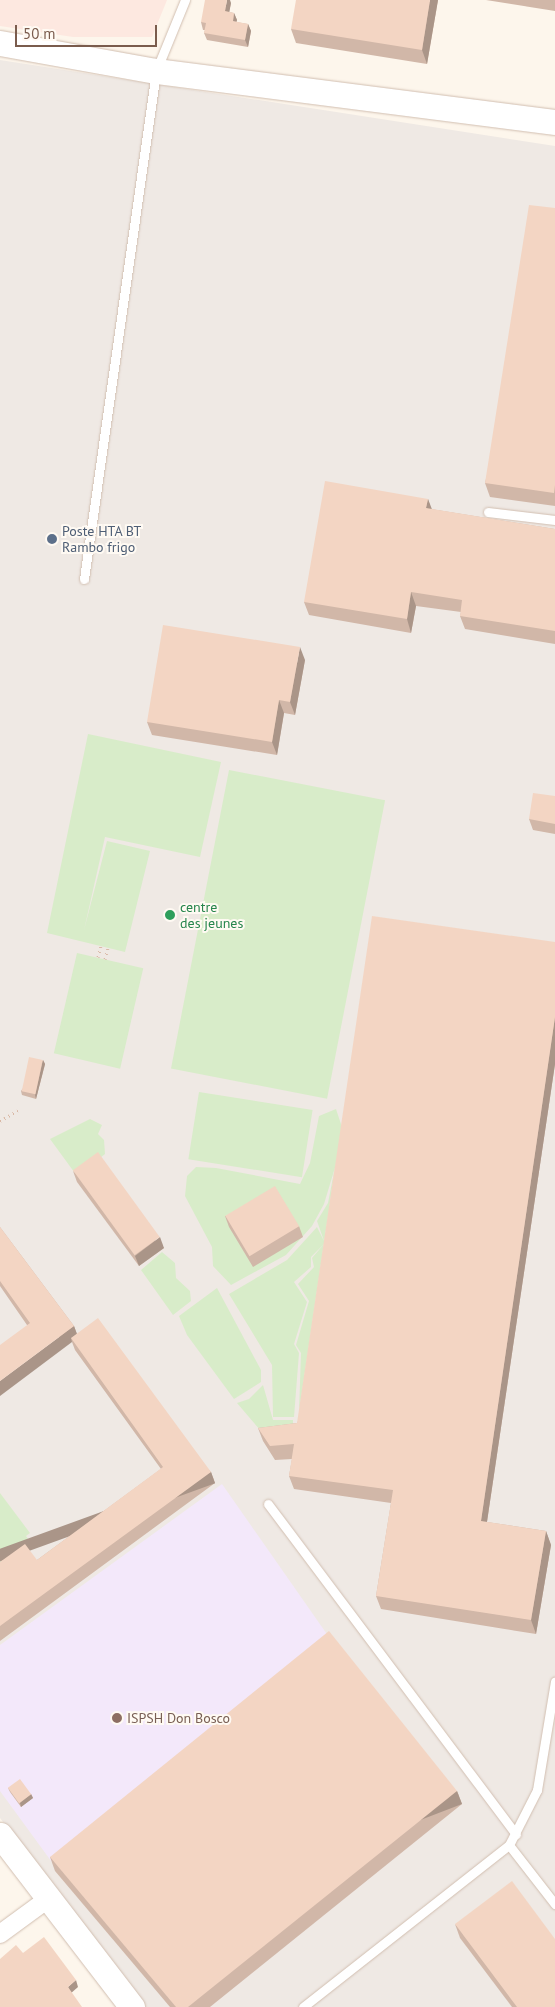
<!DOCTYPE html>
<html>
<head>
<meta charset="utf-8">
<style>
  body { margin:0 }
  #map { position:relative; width:555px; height:2007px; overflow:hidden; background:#fdf6ec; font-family:"PT Sans",sans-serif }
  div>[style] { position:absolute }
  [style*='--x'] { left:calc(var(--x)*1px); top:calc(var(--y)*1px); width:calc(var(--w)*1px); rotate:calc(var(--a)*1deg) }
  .commercial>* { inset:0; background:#fde8e0 }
  .industrial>* { inset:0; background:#efe9e4 }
  .education>* { inset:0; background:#f3e8fa }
  .green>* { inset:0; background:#d8ecc9; transform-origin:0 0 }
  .path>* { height:3px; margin-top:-1.5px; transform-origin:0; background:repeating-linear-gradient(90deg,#d9b8a5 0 1px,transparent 0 5px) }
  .roads { filter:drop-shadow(0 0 1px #d1beb0) drop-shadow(0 0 1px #d1beb0) }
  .lane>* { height:9px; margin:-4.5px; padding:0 4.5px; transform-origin:4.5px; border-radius:4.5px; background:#fff }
  .street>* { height:18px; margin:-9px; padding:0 9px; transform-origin:9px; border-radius:9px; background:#fff }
  .secondary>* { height:25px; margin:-12.5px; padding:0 12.5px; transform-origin:12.5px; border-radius:12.5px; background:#fff }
  .wall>* { inset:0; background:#d1b7a8 }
  .shaded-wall>* { inset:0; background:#aa9588; transform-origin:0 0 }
  .building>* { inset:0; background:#f3d5c3; transform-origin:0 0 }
  .dots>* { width:14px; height:14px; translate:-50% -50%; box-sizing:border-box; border:2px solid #fffaf3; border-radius:50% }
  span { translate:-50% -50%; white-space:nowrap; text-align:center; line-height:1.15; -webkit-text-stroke:4px #fffaf3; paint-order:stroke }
  .service-label { font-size:14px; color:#4e5e75 }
  .left { translate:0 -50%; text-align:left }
  .leisure-label { font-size:14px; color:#27864d }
  .education-label { font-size:14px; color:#785e54 }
  .scale { position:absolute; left:15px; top:25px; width:142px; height:22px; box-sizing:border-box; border:2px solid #7a5c4d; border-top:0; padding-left:6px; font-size:15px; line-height:18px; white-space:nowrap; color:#7a5c4d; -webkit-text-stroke:4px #fffaf3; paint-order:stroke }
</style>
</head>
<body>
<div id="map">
  <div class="commercial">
    <i style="clip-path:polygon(0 0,167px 0,152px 37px,73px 37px,0 26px)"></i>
  </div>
  <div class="industrial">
    <i style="clip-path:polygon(0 60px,555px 146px,555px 2007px,145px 2007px,0 1818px)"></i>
  </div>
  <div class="education">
    <i style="clip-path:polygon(222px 1484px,331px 1640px,54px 1865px,0 1791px,0 1645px)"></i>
  </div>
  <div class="green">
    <i style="clip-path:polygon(88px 734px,221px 762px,200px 857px,105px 837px,84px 930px,107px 841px,150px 851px,125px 952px,47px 933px)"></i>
    <i style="left:229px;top:770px;width:159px;height:304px;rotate:11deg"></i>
    <i style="left:77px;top:953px;width:68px;height:103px;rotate:13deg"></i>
    <i style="left:199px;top:1092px;width:115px;height:68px;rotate:9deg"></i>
    <i style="clip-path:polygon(336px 1109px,342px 1127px,340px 1151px,324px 1204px,312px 1226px,286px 1255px,231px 1285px,213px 1266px,212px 1247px,185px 1196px,187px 1176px,196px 1167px,216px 1168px,300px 1184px,310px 1163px,319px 1116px)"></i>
    <i style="clip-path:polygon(90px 1119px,102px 1125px,98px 1134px,104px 1140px,105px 1154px,77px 1176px,50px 1139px)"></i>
    <i style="clip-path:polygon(336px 1162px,299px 1412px,301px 1353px,296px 1345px,309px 1301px,298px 1284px,314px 1267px,312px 1258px,324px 1244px,311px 1257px,311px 1267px,294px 1282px,307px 1302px,294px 1344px,299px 1353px,294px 1417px,273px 1417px,272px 1365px,229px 1294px,287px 1260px,317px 1227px,324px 1241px,317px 1221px,328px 1203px)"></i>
    <i style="clip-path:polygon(162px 1252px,175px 1263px,176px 1278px,190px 1291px,191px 1301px,173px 1315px,141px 1270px)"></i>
    <i style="clip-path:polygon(217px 1288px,261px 1370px,261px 1382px,234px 1399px,187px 1335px,179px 1316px)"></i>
    <i style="clip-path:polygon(263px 1385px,273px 1420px,293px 1420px,293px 1426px,266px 1437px,237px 1403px,249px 1399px)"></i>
    <i style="clip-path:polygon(0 1493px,30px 1533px,26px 1536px,31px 1543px,0 1566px)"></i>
  </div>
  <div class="path">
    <i style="--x:98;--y:957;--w:11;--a:-75"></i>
    <i style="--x:105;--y:959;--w:11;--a:-75"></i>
    <i style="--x:0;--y:1121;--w:21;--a:-31"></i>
  </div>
  <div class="roads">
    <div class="lane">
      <i style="--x:488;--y:512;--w:67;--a:6.8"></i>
      <i style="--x:84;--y:579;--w:513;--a:-81.93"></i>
      <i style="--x:156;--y:71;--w:77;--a:-67.8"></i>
      <i style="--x:268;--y:1504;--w:413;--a:53.1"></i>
      <i style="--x:509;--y:1845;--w:75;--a:52.1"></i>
      <i style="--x:303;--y:2007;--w:262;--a:-38.2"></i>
      <i style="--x:509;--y:1845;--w:62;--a:-63"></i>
      <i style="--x:537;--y:1790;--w:110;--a:-80.6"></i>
    </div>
    <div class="street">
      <i style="--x:0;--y:1934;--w:61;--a:-36.3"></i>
    </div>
    <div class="secondary">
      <i style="--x:0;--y:43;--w:158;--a:10.2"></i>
      <i style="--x:156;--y:71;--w:402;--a:7.3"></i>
      <i style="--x:0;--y:1835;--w:217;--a:52.5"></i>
    </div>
  </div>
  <div class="wall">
    <i style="clip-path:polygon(438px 0,427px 64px,296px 43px,291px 29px)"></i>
    <i style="clip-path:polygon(486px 0,555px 0,555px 11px)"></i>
    <i style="clip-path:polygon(231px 3px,229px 12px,234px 13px,237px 20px,236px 22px,248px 24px,251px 31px,248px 47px,207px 40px,204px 33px,205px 30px,203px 30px,201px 22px)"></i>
    <i style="clip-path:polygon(555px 208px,555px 506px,490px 497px,485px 483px)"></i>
    <i style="clip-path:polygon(428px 499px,431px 509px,555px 529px,555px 644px,465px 629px,460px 616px,461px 612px,416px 606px,411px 633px,309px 615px,304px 602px)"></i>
    <i style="clip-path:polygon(305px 660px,295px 715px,284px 713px,277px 755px,152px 735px,147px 722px)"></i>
    <i style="clip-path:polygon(555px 796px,555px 834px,533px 830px,529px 819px)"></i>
    <i style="clip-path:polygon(555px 942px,555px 1064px,487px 1522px,546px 1531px,551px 1545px,536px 1634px,381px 1609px,376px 1596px,391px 1503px,294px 1489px,289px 1476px,292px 1459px,275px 1460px,263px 1441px,258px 1428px,297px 1423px)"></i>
    <i style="clip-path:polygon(43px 1060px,45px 1064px,36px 1099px,22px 1095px,21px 1091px)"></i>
    <i style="clip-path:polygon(73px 1171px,164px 1248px,139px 1266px,77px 1182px)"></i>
    <i style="clip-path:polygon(225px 1216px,299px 1226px,303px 1237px,253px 1267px,229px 1227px)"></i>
    <i style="clip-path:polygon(0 1227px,74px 1326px,77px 1334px,211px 1472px,215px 1483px,0 1641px,0 1562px,37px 1560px,161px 1469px,75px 1350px,72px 1342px,27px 1325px,0 1286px)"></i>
    <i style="clip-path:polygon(8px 1788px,31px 1794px,33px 1798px,21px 1807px,10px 1792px)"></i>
    <i style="clip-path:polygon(457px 1791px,462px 1804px,210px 2007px,170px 2007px,55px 1871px,50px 1857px)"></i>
    <i style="clip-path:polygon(455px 1924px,555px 2007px,512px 2007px,460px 1938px)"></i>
  </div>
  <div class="shaded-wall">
    <i style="clip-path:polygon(227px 0,230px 0,231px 3px,228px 19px,225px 11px)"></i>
    <i style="clip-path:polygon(430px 0,438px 0,427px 64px,422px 50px)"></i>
    <i style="clip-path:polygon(234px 13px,237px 20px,235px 29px,233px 21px)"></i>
    <i style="clip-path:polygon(248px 24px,251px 31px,248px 47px,245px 40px)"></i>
    <i style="clip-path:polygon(428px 499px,433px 512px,426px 508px)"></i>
    <i style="clip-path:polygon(411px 592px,416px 606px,411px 633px,407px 619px)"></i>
    <i style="clip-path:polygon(300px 647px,305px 660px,295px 715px,290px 702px)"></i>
    <i style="clip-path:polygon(279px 700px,284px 713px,277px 755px,272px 742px)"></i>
    <i style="clip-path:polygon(555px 1017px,555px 1064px,485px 1535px,481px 1521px)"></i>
    <i style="clip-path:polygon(43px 1060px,45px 1064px,36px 1099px,35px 1095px)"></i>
    <i style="clip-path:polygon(160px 1237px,164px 1248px,139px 1266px,135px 1256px)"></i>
    <i style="clip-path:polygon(74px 1326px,78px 1337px,71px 1338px,72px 1342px,0 1396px,0 1381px)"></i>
    <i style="left:211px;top:1472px;width:12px;height:261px;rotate:70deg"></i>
    <i style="clip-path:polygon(546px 1531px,551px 1545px,536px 1634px,531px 1620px)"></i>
    <i style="left:457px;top:1791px;width:14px;height:345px;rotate:69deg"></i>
    <i style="clip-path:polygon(31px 1794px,33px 1798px,21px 1807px,20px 1803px)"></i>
    <i style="clip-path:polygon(76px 1980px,78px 1987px,70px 1994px,68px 1987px)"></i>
  </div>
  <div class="building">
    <i style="clip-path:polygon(205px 0,227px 0,225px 11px,234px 13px,233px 21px,248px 24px,245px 40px,204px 33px,206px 23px,201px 22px)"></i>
    <i style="clip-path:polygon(296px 0,430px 0,422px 50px,291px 29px)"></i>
    <i style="clip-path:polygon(529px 205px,555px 208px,555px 485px,554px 493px,485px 483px)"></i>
    <i style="clip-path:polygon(325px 481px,428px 499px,426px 508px,555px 529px,555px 631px,460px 616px,462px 600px,411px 592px,407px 619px,304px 602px)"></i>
    <i style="clip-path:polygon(163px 625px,300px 647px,290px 702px,279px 700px,272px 742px,147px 722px)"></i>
    <i style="clip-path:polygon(533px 793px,555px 796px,555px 824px,529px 819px)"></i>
    <i style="clip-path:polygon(372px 916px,555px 942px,555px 1017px,481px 1521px,546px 1531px,531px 1620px,376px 1596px,393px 1490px,289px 1476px,294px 1444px,270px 1446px,258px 1428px,297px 1423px)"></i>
    <i style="left:29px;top:1057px;width:14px;height:35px;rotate:12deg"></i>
    <i style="left:98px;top:1152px;width:105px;height:31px;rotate:54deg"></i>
    <i style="left:275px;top:1186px;width:47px;height:58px;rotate:59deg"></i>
    <i style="clip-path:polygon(0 1227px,74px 1326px,0 1381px,0 1345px,30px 1323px,0 1281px)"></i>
    <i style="clip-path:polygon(98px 1318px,211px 1472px,0 1626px,0 1562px,25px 1544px,37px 1560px,163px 1467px,71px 1338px)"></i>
    <i style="clip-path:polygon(329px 1631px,457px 1791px,188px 2007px,176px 2007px,50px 1857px)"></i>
    <i style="left:20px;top:1779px;width:19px;height:15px;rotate:54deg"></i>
    <i style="clip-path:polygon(512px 1881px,555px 1939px,555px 2007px,517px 2007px,455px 1924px)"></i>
    <i style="clip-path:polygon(44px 1937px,76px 1980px,68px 1987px,82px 2007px,0 2007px,0 1959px,16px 1945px,23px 1953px)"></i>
  </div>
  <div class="dots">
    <i style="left:52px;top:539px;background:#5c6f8a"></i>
    <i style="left:170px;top:915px;background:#2e9e5b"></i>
    <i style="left:117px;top:1718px;background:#8d6e63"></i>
  </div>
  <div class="service-label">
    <span class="left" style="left:62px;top:539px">Poste HTA BT<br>Rambo frigo</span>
  </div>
  <div class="leisure-label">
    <span class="left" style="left:180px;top:915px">centre<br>des jeunes</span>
  </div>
  <div class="education-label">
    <span class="left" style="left:127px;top:1718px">ISPSH Don Bosco</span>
  </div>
  <div class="scale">50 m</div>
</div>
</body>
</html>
